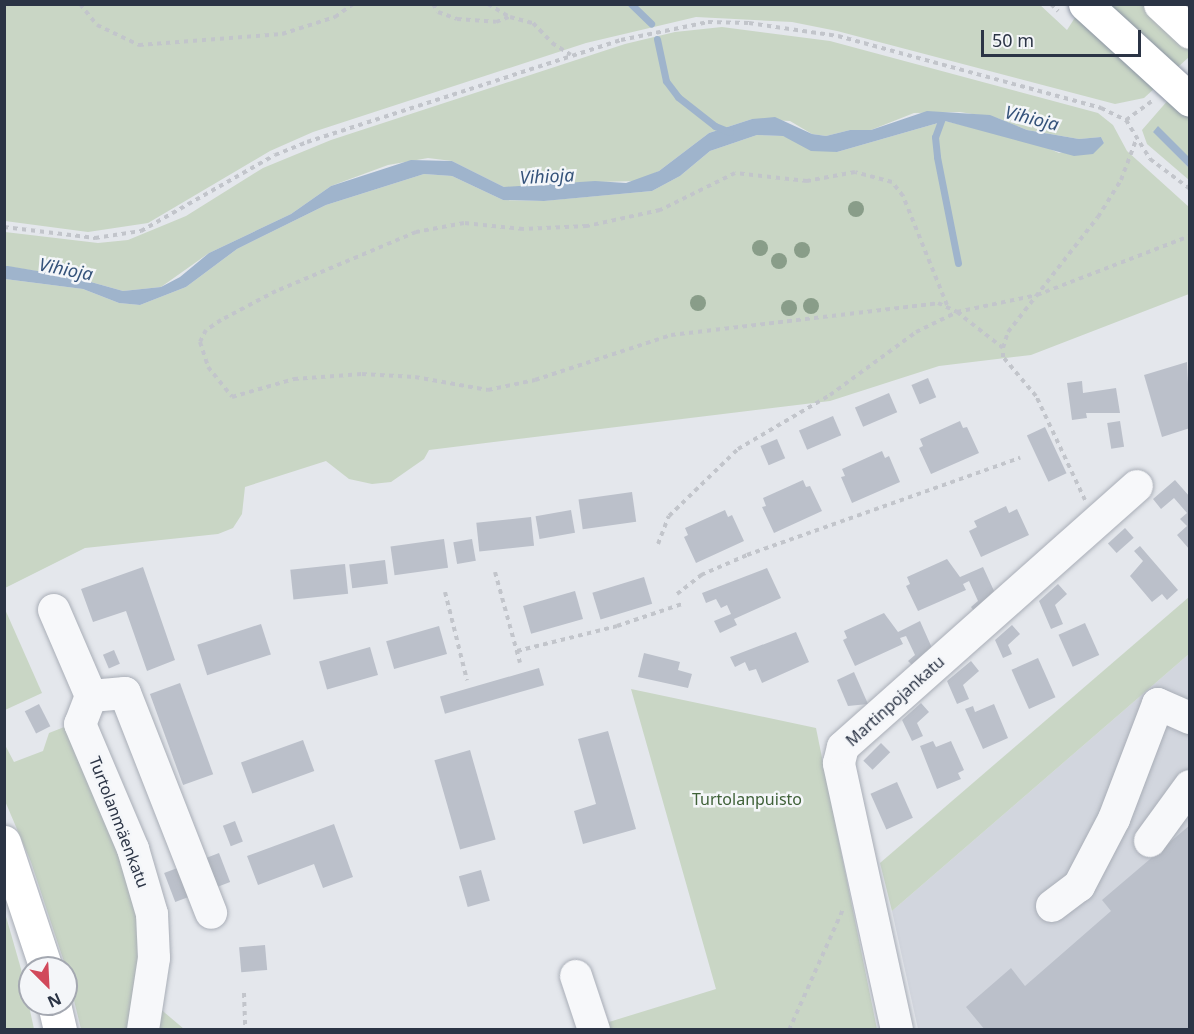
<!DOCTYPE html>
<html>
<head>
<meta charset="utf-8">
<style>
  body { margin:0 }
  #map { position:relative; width:1194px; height:1034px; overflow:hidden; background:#e4e7ec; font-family:"Noto Sans",sans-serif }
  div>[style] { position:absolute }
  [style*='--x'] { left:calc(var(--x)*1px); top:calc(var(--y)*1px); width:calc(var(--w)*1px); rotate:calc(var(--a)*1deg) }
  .built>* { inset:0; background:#d2d6de }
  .green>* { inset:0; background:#c9d6c5 }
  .water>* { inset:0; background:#9fb4cc }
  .stream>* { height:7px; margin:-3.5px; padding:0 3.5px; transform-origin:3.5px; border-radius:3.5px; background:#9fb4cc }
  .building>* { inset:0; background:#bbc0ca; transform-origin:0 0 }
  .path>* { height:4px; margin-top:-2px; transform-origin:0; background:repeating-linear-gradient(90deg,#c2c5cb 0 4.5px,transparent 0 9px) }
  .roads { filter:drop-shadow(0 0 2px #a9aeb7) drop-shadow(0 0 2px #a9aeb7) }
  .minor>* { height:32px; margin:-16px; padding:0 16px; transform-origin:16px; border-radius:16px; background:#f7f8fa }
  .major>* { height:33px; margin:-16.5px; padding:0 16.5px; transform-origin:16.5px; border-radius:16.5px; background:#fff }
  .highway>* { height:33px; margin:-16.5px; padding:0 16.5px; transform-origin:16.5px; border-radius:16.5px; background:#fff }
  .path-bridge>* { height:4px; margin-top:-2px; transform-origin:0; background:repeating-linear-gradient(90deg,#c2c5cb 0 4.5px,transparent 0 9px) }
  .bridges { filter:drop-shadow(0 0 2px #8b94a3) drop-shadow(0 0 2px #8b94a3) }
  .highway-bridge>* { height:33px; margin:-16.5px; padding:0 16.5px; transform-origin:16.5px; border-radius:16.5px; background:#fff }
  .trees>* { width:16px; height:16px; margin:-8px; border-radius:50%; background:#899d89 }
  span { translate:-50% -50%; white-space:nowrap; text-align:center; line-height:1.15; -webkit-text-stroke:5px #f4f6f9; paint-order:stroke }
  .street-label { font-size:16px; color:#2b3445 }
  .park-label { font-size:16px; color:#3f6138 }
  .water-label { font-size:18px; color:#34527a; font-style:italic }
  .frame { position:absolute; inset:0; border:6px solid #2b3445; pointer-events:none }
  .north { position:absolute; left:18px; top:956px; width:60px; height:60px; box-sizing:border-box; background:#f4f6f9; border:2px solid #a4a8b1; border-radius:50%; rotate:156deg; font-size:16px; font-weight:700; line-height:24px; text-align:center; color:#2b3445 }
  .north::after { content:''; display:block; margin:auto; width:21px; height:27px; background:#d1495b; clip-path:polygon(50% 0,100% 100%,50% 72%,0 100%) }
  .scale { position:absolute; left:981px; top:30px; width:160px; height:27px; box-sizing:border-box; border:3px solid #2b3445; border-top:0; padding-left:8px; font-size:18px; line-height:21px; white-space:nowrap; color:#2b3445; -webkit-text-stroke:4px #f4f6f9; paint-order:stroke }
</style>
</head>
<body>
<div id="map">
  <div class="built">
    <i style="clip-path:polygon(1189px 654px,1189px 1029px,918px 1029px,892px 911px)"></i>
  </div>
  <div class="green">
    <i style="clip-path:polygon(1039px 4px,1067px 30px,1076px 16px,1101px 5px,1174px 4px,1189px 29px,1189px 57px,1144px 98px,1115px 104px,837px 31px,792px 22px,696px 17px,586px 43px,313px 132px,270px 151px,148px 223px,88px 232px,5px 221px,5px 5px)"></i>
    <i style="clip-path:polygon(722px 27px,830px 41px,1098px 113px,1113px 125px,1127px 151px,1189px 207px,1189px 294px,1031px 355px,939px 366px,830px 401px,429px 450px,424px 459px,391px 482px,372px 484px,349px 479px,326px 461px,245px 487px,242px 514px,233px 528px,218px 534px,85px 548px,5px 588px,5px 279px,83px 289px,119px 303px,140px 305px,186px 287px,237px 249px,326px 205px,424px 174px,452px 176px,503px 200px,543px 201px,652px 191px,680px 176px,710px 151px,757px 135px,783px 136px,837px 152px,945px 121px,1036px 143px,1059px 153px,1104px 143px,1101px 137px,1079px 139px,1027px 130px,997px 118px,960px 112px,914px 113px,871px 130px,850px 130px,826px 136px,812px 134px,790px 121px,752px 119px,709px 133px,659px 171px,637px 181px,555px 183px,517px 189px,504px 187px,452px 161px,428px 158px,388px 165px,331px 186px,291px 214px,209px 253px,161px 287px,123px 291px,73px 277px,5px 266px,5px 232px,98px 243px,128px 240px,186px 216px,263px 168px,331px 140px,625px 44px,675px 32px)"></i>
    <i style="clip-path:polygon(1189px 76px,1189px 157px,1152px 130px,1189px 168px,1189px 180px,1147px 144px,1142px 130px)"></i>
    <i style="clip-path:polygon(1189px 597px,1189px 654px,892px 911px,880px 863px)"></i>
    <i style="clip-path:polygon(4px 607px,42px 693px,5px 710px,4px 710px)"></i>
    <i style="clip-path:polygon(631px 689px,816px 728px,877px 1029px,583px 1030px,716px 989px)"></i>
    <i style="clip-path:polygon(87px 718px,162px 902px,158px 1007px,184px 1029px,81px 1029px,66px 968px,31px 862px,5px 801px,4px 743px,14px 762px,43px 751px,49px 733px)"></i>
    <i style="clip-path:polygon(5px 913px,21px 969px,34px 1029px,5px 1029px)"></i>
  </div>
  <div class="water">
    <i style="clip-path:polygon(927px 111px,990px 115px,1027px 130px,1079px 139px,1101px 137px,1104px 143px,1093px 154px,1074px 156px,945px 121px,837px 152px,811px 151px,783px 136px,757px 135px,710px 151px,680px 176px,652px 191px,544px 201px,503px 200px,452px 176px,424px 174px,326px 205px,237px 249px,186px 287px,140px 305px,119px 303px,83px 289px,5px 279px,5px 266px,8px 266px,73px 277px,123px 291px,161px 287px,180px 277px,209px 253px,291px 214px,331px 186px,411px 160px,452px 161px,504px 187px,595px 181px,626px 183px,659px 171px,709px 133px,752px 119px,775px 117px,812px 134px,826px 136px,850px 130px,871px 130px)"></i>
    <i style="clip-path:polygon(1158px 126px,1189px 157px,1189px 168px,1153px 132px)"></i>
  </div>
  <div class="stream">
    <i style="--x:631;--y:4;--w:28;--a:44"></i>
    <i style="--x:657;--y:39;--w:43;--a:77.9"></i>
    <i style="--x:666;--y:81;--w:20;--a:53"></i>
    <i style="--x:678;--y:97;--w:47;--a:38.1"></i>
    <i style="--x:715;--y:126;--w:16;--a:22"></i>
    <i style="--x:942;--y:118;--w:20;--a:110"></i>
    <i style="--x:935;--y:137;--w:20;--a:84"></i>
    <i style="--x:937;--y:157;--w:108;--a:78.8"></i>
  </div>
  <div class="building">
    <i style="clip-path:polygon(1187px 362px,1190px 428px,1162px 437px,1144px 375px)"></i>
    <i style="left:928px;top:378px;width:21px;height:18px;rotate:67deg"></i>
    <i style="clip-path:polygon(1082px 381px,1083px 393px,1116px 388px,1120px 413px,1086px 413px,1087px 418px,1072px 420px,1067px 383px)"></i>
    <i style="left:889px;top:393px;width:21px;height:37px;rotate:67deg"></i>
    <i style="left:833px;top:416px;width:21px;height:37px;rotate:67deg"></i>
    <i style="clip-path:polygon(960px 421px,963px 428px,967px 427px,979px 453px,931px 474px,919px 448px,923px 446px,920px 439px)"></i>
    <i style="left:1120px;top:421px;width:26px;height:13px;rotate:81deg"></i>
    <i style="left:1045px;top:427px;width:51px;height:20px;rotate:65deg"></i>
    <i style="left:777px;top:439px;width:21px;height:18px;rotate:67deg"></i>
    <i style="clip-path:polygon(882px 451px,885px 458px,889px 456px,900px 482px,852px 503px,841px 477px,845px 476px,842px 469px)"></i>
    <i style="clip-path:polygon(803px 480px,806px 487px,810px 486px,822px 511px,774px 533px,762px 507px,766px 506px,763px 498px)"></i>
    <i style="clip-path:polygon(1175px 480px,1190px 497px,1190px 550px,1177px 535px,1187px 526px,1180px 519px,1187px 513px,1174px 498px,1161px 509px,1153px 499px)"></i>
    <i style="left:632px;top:492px;width:30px;height:54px;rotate:82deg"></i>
    <i style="clip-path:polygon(1006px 506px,1009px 513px,1017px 509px,1029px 535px,981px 557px,969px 531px,977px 527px,974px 521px)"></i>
    <i style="left:571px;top:510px;width:23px;height:36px;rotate:80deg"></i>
    <i style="clip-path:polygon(725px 510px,728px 517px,732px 515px,744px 541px,696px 563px,684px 537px,688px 535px,685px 528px)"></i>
    <i style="left:531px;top:517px;width:29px;height:55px;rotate:84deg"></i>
    <i style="left:1125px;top:528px;width:13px;height:23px;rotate:48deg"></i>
    <i style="left:444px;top:539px;width:29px;height:54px;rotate:82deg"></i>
    <i style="left:472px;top:539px;width:22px;height:19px;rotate:80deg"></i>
    <i style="clip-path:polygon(1140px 546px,1178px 590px,1167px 600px,1162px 594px,1152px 602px,1130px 576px,1143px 561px,1134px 551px)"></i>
    <i style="clip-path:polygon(947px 559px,960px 577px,983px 567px,995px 593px,974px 611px,971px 607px,978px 601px,969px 581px,963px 584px,966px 590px,918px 611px,906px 586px,910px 584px,907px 577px)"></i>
    <i style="left:385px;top:560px;width:24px;height:36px;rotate:83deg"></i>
    <i style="left:345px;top:564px;width:30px;height:55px;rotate:84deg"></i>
    <i style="clip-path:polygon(143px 567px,175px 660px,147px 671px,126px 611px,93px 622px,81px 589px)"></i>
    <i style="clip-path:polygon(767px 568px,781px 598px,734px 619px,737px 625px,720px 633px,714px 621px,731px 614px,727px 605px,721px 608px,716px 599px,706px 603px,702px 593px)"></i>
    <i style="left:644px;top:577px;width:28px;height:54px;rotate:73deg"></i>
    <i style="clip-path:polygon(1058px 584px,1067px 594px,1055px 605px,1063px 624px,1051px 629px,1039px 601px)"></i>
    <i style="left:575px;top:591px;width:29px;height:54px;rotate:74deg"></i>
    <i style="clip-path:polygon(884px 613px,898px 632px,920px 621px,932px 648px,912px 665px,908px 661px,915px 655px,906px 636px,900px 638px,903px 644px,855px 666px,843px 640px,847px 638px,844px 631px)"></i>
    <i style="left:1085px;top:623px;width:35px;height:29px;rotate:66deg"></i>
    <i style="left:261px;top:624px;width:32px;height:67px;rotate:72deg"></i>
    <i style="clip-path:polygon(1012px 625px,1020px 634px,1008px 645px,1012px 654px,1003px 658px,995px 640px)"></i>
    <i style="left:439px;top:626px;width:29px;height:55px;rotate:74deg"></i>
    <i style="clip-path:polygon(796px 632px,809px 662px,762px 683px,756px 669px,749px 671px,745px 662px,735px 667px,730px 657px)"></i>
    <i style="left:370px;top:647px;width:29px;height:53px;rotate:74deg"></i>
    <i style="left:114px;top:650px;width:15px;height:12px;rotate:67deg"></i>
    <i style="clip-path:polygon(644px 653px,680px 662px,678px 670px,692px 674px,688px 688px,638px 677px)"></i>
    <i style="left:1038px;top:658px;width:43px;height:29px;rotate:66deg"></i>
    <i style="clip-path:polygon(971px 661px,979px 671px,963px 685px,969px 699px,957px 704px,947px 681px)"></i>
    <i style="left:539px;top:668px;width:18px;height:103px;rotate:74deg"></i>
    <i style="clip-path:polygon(854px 672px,868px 704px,848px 706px,837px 680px)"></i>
    <i style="left:180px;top:683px;width:97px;height:32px;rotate:70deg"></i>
    <i style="clip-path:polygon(921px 703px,929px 712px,917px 723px,923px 736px,912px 741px,902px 720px)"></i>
    <i style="left:39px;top:704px;width:25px;height:16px;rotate:63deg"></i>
    <i style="clip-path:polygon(994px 704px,1008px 738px,983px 749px,965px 709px,973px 706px,975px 712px)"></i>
    <i style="clip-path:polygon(608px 731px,636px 829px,583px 844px,574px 811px,596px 804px,578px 739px)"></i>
    <i style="left:303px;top:740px;width:33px;height:66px;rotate:70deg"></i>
    <i style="clip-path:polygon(933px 741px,936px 747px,951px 741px,964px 770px,958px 773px,961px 779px,937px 789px,920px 746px)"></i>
    <i style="left:881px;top:743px;width:13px;height:25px;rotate:45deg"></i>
    <i style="left:470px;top:750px;width:93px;height:37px;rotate:74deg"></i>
    <i style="left:897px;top:782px;width:39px;height:29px;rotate:66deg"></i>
    <i style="left:235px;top:821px;width:22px;height:13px;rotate:69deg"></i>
    <i style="clip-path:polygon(334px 824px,353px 877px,323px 888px,314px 864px,258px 885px,247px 856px)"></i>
    <i style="clip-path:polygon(1190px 825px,1190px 1030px,985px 1030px,966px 1007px,1011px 968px,1025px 986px,1111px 911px,1102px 900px)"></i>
    <i style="left:219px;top:853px;width:31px;height:18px;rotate:69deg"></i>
    <i style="left:180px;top:867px;width:31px;height:17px;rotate:69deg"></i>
    <i style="left:481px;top:870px;width:32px;height:23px;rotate:74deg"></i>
    <i style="left:265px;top:945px;width:25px;height:26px;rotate:85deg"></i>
  </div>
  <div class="path">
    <i style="--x:80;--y:4;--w:27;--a:51"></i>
    <i style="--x:97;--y:25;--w:47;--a:25.5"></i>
    <i style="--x:139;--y:45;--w:143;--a:-4.4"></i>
    <i style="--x:282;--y:34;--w:56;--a:-17.8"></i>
    <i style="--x:335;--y:17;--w:22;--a:-36"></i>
    <i style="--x:433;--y:4;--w:9;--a:58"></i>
    <i style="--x:438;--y:12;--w:20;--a:20"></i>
    <i style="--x:457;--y:19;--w:39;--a:4"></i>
    <i style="--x:496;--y:22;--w:14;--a:-21"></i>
    <i style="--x:488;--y:4;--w:26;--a:31"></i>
    <i style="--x:510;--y:17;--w:24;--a:15"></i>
    <i style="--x:533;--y:23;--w:28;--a:46"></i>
    <i style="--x:552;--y:43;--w:22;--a:32"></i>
    <i style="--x:1126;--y:120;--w:32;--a:-36"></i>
    <i style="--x:4;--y:227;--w:92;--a:6.9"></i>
    <i style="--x:95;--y:238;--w:47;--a:-8.7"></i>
    <i style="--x:141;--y:231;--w:154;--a:-29.6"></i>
    <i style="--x:275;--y:155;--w:35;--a:-22"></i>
    <i style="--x:307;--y:142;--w:330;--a:-18"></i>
    <i style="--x:621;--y:40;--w:89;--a:-11.7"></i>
    <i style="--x:708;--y:22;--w:41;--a:1.4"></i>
    <i style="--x:749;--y:23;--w:90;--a:8.3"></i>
    <i style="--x:838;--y:36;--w:273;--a:15.3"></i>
    <i style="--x:1101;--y:108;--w:28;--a:26"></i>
    <i style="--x:1126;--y:120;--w:46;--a:58.4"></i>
    <i style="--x:1150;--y:159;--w:50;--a:36.9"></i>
    <i style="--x:947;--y:305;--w:118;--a:-112"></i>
    <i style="--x:903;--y:196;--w:18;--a:-128"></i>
    <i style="--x:892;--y:182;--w:38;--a:-165"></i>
    <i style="--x:855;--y:172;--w:49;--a:169.4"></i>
    <i style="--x:807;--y:181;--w:72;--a:-173.7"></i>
    <i style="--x:735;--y:173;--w:84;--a:153.7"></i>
    <i style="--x:660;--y:210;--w:75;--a:167.6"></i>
    <i style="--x:587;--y:226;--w:64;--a:177.3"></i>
    <i style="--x:523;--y:229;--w:59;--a:-174.2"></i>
    <i style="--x:464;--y:223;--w:49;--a:169.4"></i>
    <i style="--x:416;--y:232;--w:152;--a:157.1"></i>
    <i style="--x:276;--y:291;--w:62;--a:152.2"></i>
    <i style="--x:221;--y:320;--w:18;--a:146"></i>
    <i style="--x:206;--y:330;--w:13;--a:117"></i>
    <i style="--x:200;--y:342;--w:26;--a:72"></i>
    <i style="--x:208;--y:367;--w:38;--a:51"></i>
    <i style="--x:232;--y:397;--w:65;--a:-16.2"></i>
    <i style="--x:294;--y:379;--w:68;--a:-4.2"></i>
    <i style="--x:362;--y:374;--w:53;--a:3.2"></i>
    <i style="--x:415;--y:377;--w:74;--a:10.1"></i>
    <i style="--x:488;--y:390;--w:48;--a:-12"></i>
    <i style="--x:535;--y:380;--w:143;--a:-18.3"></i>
    <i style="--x:671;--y:335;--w:269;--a:-6.8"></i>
    <i style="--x:938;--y:303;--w:21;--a:25"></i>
    <i style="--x:957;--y:312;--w:58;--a:38"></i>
    <i style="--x:1085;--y:500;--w:115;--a:-115.2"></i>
    <i style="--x:1036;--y:396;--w:51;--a:-130.2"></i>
    <i style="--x:1003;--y:357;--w:9;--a:-90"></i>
    <i style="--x:1003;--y:348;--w:17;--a:-73"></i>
    <i style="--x:1008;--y:332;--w:146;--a:-52"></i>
    <i style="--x:1098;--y:217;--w:44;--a:-58.1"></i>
    <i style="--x:1121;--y:180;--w:43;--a:-69.4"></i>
    <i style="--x:658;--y:544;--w:30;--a:-69"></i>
    <i style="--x:669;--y:516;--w:96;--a:-44.2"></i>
    <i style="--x:738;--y:449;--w:107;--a:-30.4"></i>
    <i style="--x:830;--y:395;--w:107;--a:-36.2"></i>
    <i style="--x:916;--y:332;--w:46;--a:-26"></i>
    <i style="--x:957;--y:312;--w:82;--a:-12"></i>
    <i style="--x:1037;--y:295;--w:164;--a:-21.1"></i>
    <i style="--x:495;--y:572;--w:94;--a:74.6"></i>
    <i style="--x:445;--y:592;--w:91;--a:76"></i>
    <i style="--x:677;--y:594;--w:31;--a:-38"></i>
    <i style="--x:701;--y:575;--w:50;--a:-23.5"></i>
    <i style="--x:747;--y:555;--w:290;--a:-19.6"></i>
    <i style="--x:517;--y:651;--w:103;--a:-14"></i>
    <i style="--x:617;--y:626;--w:69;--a:-18.7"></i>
    <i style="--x:244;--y:993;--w:37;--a:88"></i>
    <i style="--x:789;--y:1030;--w:135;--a:-65.9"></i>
  </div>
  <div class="roads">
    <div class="minor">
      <i style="--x:54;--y:610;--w:94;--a:66.7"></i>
      <i style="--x:91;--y:696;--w:34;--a:-5"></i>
      <i style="--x:125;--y:693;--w:236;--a:68.6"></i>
      <i style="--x:91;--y:696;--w:30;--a:111"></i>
      <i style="--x:80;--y:724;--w:136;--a:67"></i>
      <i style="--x:133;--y:849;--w:68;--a:73.7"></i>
      <i style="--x:152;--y:914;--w:44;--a:87.4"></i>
      <i style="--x:154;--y:958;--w:73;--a:98.7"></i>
      <i style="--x:1150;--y:841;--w:68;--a:-54"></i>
      <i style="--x:1052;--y:906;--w:34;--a:-37"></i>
      <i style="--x:1079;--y:886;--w:76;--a:-62.4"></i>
      <i style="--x:1114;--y:819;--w:123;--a:-69.1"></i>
      <i style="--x:1158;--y:704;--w:35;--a:24"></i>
      <i style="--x:576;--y:976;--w:57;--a:71.6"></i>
      <i style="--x:897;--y:1030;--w:273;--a:-102.3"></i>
      <i style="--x:839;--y:763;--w:16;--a:-76"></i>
      <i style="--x:843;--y:747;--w:393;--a:-41.6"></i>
    </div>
    <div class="major">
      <i style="--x:4;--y:842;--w:133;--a:71.6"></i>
      <i style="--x:54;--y:1004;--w:27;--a:77"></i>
    </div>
    <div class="highway">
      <i style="--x:1160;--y:4;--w:41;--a:43"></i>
    </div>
  </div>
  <div class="path-bridge">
    <i style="--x:1051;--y:4;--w:10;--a:45"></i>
  </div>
  <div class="bridges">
    <div class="highway-bridge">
      <i style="--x:1085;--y:4;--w:142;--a:42.4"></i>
    </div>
  </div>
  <div class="trees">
    <i style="left:856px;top:209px"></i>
    <i style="left:760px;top:248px"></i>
    <i style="left:802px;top:250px"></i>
    <i style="left:779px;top:261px"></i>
    <i style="left:698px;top:303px"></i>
    <i style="left:811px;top:306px"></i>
    <i style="left:789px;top:308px"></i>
  </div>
  <div class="street-label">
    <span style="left:895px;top:701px;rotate:-42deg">Martinpojankatu</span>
    <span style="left:119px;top:822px;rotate:69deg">Turtolanmäenkatu</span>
  </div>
  <div class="park-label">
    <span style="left:747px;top:799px">Turtolanpuisto</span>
  </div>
  <div class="water-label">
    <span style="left:1032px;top:118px;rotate:14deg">Vihioja</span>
    <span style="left:547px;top:176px;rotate:-3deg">Vihioja</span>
    <span style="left:66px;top:269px;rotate:11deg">Vihioja</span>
  </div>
  <div class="frame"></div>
  <div class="north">N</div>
  <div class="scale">50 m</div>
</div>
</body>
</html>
